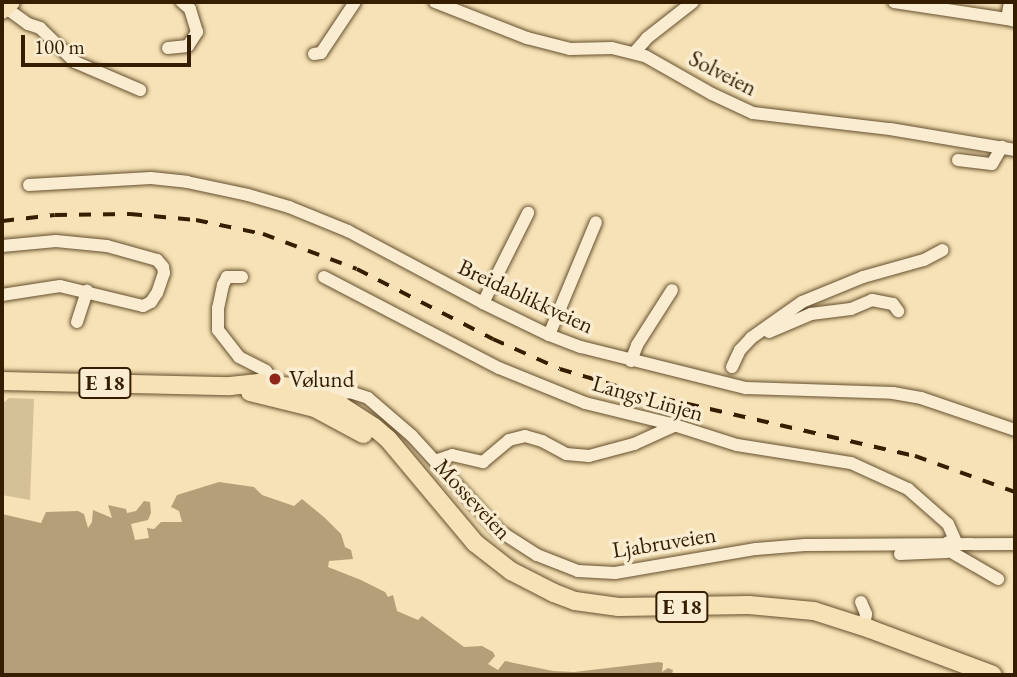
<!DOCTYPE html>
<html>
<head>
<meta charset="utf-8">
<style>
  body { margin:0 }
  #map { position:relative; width:1017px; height:677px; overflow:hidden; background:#f6e2b6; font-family:"EB Garamond",serif }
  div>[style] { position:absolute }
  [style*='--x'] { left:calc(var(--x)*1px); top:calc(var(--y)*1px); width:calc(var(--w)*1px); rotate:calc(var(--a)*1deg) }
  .green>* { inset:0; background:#d5c197 }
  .water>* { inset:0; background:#b49f78 }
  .roads { filter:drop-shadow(0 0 2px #654f2e) drop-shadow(0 0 2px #654f2e) }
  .minor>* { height:12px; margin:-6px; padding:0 6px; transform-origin:6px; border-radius:6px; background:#f9ecd0 }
  .major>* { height:16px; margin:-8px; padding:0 8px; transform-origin:8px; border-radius:8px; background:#f6e2b6 }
  .highway>* { height:18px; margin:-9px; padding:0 9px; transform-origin:9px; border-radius:9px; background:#f6e2b6 }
  .rail>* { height:3.5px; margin-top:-1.75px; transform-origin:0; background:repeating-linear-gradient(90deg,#351e00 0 12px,transparent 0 24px) }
  .dots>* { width:19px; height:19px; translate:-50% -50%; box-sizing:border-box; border:4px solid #f9ecd0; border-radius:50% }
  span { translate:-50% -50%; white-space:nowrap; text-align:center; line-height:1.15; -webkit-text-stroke:7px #f9ecd0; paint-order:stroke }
  .shield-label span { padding:2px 5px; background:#f9ecd0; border:2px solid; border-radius:5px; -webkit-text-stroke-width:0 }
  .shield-label { font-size:21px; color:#351e00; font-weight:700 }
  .street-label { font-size:23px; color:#351e00 }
  .poi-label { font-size:23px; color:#351e00 }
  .left { translate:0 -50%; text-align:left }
  .frame { position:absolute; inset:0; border:4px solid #351e00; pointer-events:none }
  .scale { position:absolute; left:21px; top:35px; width:170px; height:32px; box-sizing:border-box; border:4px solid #351e00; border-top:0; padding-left:9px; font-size:21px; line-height:24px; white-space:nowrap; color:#351e00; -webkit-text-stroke:5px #f9ecd0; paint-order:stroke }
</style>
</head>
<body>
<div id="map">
  <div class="green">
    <i style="clip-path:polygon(9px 398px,34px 399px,30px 500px,2px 495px,2px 404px)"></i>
  </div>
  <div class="water">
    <i style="clip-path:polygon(219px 482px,254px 487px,262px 495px,294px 506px,302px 499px,325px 518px,341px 534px,345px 547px,351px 550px,353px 559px,329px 561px,328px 567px,361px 580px,385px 592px,388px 597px,393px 595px,397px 611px,418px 620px,422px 616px,464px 647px,482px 646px,493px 652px,495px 656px,488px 664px,498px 670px,505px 661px,553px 671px,574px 672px,659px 662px,663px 663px,662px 672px,668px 668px,673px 670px,672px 675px,2px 675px,2px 514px,41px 523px,46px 512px,78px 511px,84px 514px,88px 528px,92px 522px,93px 510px,112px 518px,108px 505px,126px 509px,127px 513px,136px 511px,144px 501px,150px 502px,151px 513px,148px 520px,131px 524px,135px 540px,149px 538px,147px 528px,154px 529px,161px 522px,182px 522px,179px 511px,171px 507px,177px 495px)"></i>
  </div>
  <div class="roads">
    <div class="minor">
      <i style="--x:435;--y:2;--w:99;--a:21.4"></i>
      <i style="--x:527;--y:38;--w:44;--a:14.3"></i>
      <i style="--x:570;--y:49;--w:42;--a:-1.4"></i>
      <i style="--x:612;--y:48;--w:34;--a:14"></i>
      <i style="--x:645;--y:56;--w:77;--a:29.6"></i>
      <i style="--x:712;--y:94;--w:45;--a:24.9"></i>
      <i style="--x:753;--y:113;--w:138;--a:6.7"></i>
      <i style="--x:890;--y:129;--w:127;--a:9.5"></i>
      <i style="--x:894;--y:2;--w:114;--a:8.6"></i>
      <i style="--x:1010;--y:2;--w:17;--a:100"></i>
      <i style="--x:1007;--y:19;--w:8;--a:14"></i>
      <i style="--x:6;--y:8;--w:27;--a:36"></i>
      <i style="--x:28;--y:24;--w:13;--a:18"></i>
      <i style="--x:40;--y:28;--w:49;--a:44.2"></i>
      <i style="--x:75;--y:62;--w:71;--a:23.3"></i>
      <i style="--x:168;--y:48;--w:20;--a:-6"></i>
      <i style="--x:188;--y:46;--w:17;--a:-57"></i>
      <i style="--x:197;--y:32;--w:24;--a:-107"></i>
      <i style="--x:190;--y:9;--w:11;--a:-139"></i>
      <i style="--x:635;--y:52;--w:18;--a:-49"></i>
      <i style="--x:647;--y:38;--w:58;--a:-38"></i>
      <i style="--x:314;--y:54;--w:7;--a:-8"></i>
      <i style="--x:321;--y:53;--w:61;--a:-56.3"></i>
      <i style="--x:958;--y:160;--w:34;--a:7"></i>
      <i style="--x:992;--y:164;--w:20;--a:-60"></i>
      <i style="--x:29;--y:185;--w:122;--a:-3.3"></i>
      <i style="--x:151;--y:178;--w:36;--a:6"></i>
      <i style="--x:187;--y:182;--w:62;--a:12"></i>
      <i style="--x:248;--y:195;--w:43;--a:16.3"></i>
      <i style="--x:289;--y:207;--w:64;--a:22.1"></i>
      <i style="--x:348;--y:231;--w:153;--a:28.1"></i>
      <i style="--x:483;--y:303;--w:73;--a:25.9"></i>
      <i style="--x:549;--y:335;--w:34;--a:21"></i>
      <i style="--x:581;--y:347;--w:170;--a:14"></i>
      <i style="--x:746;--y:388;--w:147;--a:1.9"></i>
      <i style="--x:893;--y:393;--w:28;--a:10"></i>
      <i style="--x:921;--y:398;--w:99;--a:18.8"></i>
      <i style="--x:2;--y:246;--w:54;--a:-5.3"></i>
      <i style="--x:56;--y:241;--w:51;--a:5.6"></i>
      <i style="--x:107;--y:246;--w:52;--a:15.6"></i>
      <i style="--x:157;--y:260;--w:9;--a:49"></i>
      <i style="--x:163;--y:267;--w:6;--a:81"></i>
      <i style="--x:164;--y:273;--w:21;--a:109"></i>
      <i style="--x:157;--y:293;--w:11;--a:124"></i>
      <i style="--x:151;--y:302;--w:9;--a:153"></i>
      <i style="--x:143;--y:306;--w:85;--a:-166.5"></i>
      <i style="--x:60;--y:286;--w:59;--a:171.2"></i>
      <i style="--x:242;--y:277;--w:15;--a:180"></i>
      <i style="--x:227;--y:277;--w:9;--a:117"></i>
      <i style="--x:223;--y:285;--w:24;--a:102"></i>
      <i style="--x:218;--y:308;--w:22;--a:90"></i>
      <i style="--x:218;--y:330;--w:34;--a:52"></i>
      <i style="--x:239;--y:357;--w:30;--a:27"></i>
      <i style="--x:266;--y:371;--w:16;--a:55"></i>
      <i style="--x:324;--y:277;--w:197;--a:27.5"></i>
      <i style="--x:499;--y:368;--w:93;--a:22.1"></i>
      <i style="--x:585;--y:403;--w:89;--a:13.7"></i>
      <i style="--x:671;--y:424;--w:69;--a:17.7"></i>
      <i style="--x:737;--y:445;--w:115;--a:9"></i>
      <i style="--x:851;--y:463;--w:63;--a:24.5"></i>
      <i style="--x:908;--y:489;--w:53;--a:41.2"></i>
      <i style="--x:948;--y:524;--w:20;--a:66"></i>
      <i style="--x:483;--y:303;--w:101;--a:-63.4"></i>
      <i style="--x:77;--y:322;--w:33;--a:-72"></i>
      <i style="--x:769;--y:332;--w:46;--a:-23.2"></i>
      <i style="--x:811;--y:314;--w:40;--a:-7.1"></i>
      <i style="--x:851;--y:309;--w:23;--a:-23"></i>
      <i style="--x:872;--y:300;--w:21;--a:11"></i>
      <i style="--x:893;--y:304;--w:9;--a:54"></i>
      <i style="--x:549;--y:335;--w:122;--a:-67.4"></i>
      <i style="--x:631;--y:361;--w:17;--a:-69"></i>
      <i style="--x:637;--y:345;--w:65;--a:-57.5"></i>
      <i style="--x:732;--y:367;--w:19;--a:-65"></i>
      <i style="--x:740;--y:350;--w:16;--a:-47"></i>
      <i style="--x:751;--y:338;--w:62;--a:-35.2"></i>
      <i style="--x:802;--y:302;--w:66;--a:-22.3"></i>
      <i style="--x:863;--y:277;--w:63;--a:-15.6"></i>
      <i style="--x:924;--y:260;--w:21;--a:-28"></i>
      <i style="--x:318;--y:395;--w:32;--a:-5"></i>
      <i style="--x:350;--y:392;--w:19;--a:18"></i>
      <i style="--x:368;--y:398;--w:58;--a:40.8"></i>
      <i style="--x:412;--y:436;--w:127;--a:47.5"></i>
      <i style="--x:498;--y:530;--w:46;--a:32.7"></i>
      <i style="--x:537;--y:555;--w:44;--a:21.3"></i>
      <i style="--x:578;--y:571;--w:37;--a:3"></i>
      <i style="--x:615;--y:573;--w:143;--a:-9.7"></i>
      <i style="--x:756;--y:549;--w:49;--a:-4.7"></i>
      <i style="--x:805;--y:545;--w:210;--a:-0.3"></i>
      <i style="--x:435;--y:461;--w:18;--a:-19"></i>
      <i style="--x:452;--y:455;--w:32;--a:13"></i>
      <i style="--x:483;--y:462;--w:34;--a:-40"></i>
      <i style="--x:509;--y:440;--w:16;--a:-14"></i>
      <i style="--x:525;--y:436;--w:18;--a:16"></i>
      <i style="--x:542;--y:441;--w:27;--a:28"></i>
      <i style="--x:566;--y:454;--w:23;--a:5"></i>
      <i style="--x:589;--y:456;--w:47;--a:-14.9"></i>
      <i style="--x:634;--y:444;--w:46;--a:-24.3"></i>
      <i style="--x:948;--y:550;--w:58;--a:30.1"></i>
      <i style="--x:900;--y:554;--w:46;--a:-2.5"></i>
      <i style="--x:946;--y:552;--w:10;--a:-79"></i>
      <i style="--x:861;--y:602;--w:13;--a:67"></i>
      <i style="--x:866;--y:614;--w:12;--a:99"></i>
    </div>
    <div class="major">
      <i style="--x:2;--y:11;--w:13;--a:-42"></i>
    </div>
    <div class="highway">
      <i style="--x:2;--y:381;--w:228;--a:1.3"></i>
      <i style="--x:230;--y:386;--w:29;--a:-6"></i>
      <i style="--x:259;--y:383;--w:38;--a:7"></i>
      <i style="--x:297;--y:388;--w:46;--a:21.6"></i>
      <i style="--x:340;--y:405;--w:40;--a:32.9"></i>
      <i style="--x:374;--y:427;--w:18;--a:41"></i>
      <i style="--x:388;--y:439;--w:136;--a:50.1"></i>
      <i style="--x:475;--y:543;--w:46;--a:37.9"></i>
      <i style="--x:511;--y:571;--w:48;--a:27.1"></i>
      <i style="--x:554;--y:593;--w:22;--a:21"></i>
      <i style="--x:575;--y:601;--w:44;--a:7.8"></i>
      <i style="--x:619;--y:607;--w:130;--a:-0.9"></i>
      <i style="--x:749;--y:605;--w:65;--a:5.3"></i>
      <i style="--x:814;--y:611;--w:59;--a:17.8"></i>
      <i style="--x:870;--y:629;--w:131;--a:20.5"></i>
      <i style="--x:250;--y:392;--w:67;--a:13.8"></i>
      <i style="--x:315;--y:408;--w:55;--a:28.4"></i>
    </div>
  </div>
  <div class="rail">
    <i style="--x:2;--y:221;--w:53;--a:-6.5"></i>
    <i style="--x:55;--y:215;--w:75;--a:-0.8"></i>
    <i style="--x:130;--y:214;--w:66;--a:5.2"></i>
    <i style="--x:196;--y:220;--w:68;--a:11.8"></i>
    <i style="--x:263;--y:234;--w:100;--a:20.4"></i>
    <i style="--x:357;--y:269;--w:153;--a:27.2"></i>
    <i style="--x:493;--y:339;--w:73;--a:24.1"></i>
    <i style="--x:560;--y:369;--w:84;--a:16.7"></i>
    <i style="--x:640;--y:393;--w:282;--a:12.9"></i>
    <i style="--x:915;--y:456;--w:106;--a:19.8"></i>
  </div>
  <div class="dots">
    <i style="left:275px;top:379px;background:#8f2418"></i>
  </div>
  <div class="shield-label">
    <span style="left:105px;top:383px">E 18</span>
    <span style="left:682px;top:607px">E 18</span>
  </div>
  <div class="street-label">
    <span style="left:723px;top:73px;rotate:27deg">Solveien</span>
    <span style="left:526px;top:296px;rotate:25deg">Breidablikkveien</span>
    <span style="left:648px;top:398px;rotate:16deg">Langs Linjen</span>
    <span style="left:473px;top:499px;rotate:47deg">Mosseveien</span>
    <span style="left:664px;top:542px;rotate:-9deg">Ljabruveien</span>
  </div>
  <div class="poi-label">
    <span class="left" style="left:289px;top:379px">Vølund</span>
  </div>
  <div class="frame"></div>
  <div class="scale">100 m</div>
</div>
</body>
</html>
